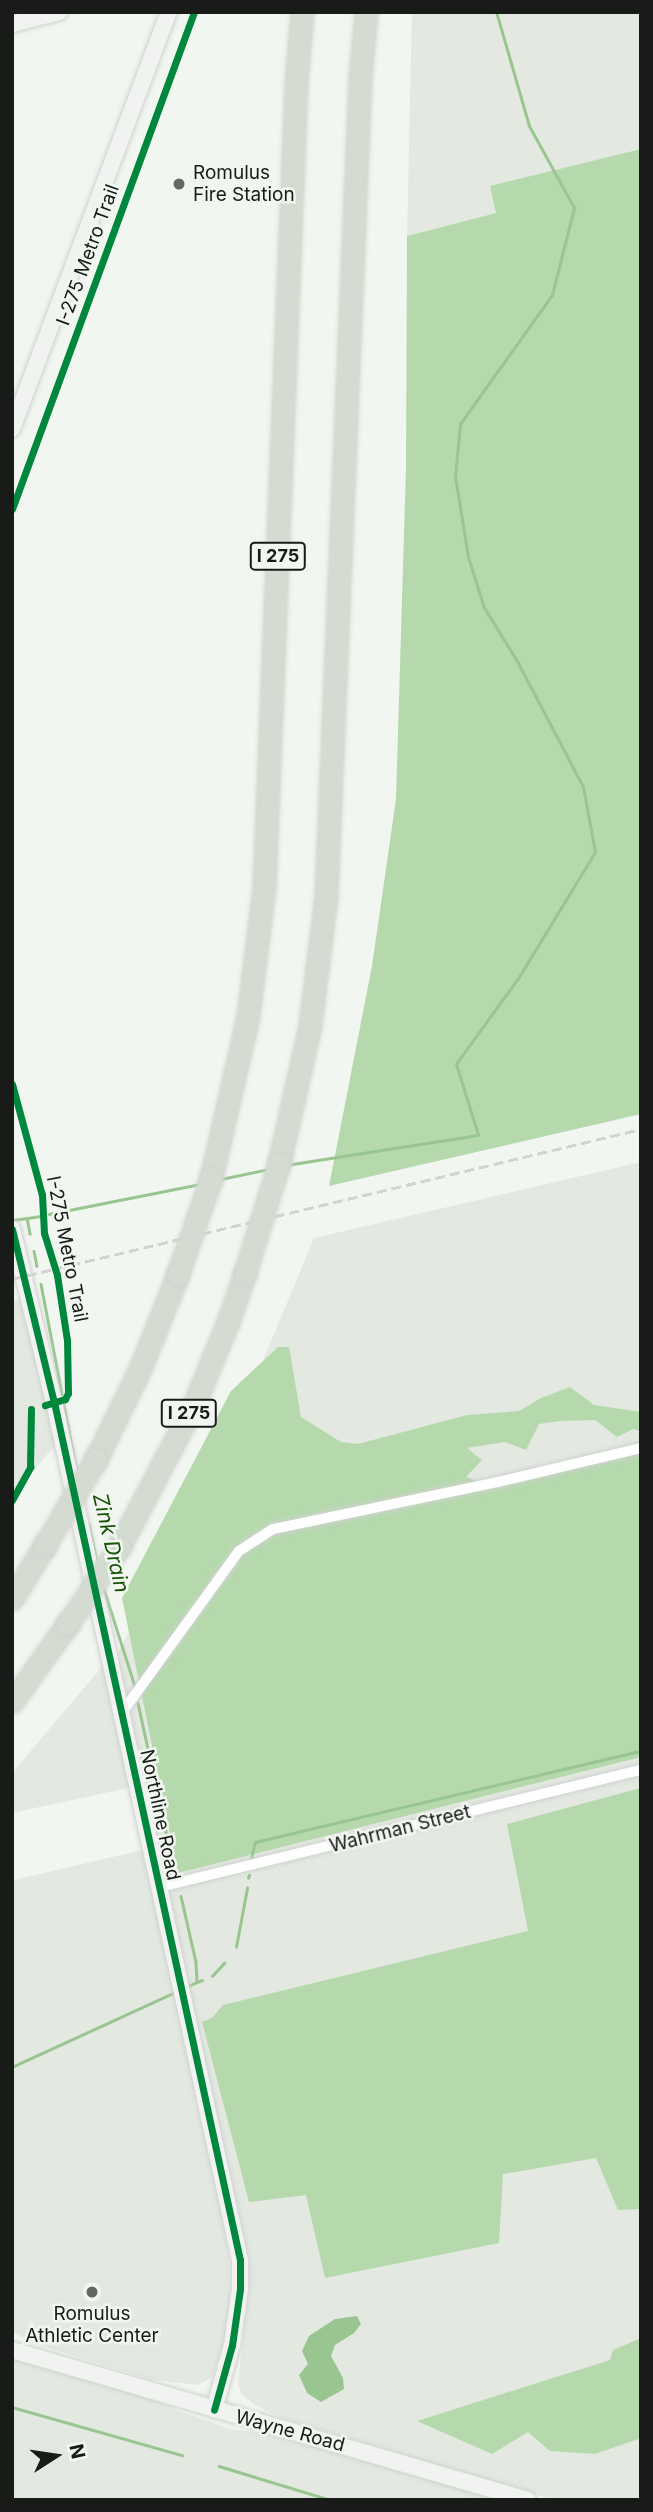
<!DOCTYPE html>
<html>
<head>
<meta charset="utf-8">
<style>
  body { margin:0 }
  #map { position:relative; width:653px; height:2512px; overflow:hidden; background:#f2f6f1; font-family:Inter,sans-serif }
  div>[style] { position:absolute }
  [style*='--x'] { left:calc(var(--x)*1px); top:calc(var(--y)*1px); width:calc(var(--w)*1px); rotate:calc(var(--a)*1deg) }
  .built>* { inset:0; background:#e3e9e1 }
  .forest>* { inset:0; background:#b5d9ad }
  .water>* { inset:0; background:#99c590 }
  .stream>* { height:2.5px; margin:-1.25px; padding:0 1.25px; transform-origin:1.25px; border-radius:1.25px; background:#99c590 }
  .roads { filter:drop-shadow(0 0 2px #cfd2cf) drop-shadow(0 0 2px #cfd2cf) }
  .street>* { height:10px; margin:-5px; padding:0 5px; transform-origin:5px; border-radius:5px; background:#fdfefd }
  .secondary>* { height:16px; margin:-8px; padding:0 8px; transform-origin:8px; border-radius:8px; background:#f1f3f0 }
  .highway>* { height:21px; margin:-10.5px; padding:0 10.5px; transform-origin:10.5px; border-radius:10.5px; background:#d4dcd2 }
  .rail>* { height:2.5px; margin-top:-1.25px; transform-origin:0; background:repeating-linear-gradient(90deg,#d2d3d2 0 10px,transparent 0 15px) }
  .bridges { filter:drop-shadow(0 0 2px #d1d3d1) drop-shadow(0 0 2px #d1d3d1) }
  .highway-bridge>* { height:21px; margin:-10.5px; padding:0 10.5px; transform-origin:10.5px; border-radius:10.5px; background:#d4dcd2 }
  .cycleway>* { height:7px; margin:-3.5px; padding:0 3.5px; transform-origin:3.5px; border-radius:3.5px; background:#00873e }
  .dots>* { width:19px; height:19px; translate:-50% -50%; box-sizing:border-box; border:4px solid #f1f7f0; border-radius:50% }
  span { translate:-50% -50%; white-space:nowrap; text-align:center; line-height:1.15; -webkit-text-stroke:5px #f1f7f0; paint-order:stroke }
  .shield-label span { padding:2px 5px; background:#f1f7f0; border:2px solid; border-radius:5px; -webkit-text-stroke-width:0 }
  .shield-label { font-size:18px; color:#191b19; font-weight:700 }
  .poi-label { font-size:19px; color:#191b19 }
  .left { translate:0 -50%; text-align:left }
  .street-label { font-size:19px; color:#191b19 }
  .water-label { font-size:21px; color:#175405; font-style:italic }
  .frame { position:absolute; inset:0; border:14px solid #191b19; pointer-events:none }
  .north { position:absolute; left:21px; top:2421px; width:70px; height:70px; -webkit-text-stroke:5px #f1f7f0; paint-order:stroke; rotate:78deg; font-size:19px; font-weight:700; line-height:28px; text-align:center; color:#191b19 }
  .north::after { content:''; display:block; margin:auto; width:24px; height:32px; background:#191b19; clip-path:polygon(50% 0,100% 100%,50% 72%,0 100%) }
</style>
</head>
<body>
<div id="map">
  <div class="built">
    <i style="clip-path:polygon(412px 12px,641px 12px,641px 149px,491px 186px,496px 213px,407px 236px)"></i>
    <i style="clip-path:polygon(641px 1162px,641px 2500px,554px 2500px,282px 2418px,253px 2404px,241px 2394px,238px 2384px,248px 2295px,244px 2239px,116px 1656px,220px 1464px,314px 1238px)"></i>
    <i style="clip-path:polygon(23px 1299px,56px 1444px,12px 1496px,12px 1301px)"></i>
    <i style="clip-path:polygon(106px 1662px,133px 1787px,12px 1813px,12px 1773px)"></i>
    <i style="clip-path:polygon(147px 1849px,195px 2070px,196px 2102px,220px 2197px,229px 2259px,230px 2298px,223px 2348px,212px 2377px,198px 2385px,153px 2380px,35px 2344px,12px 2332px,12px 1872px,14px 1880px)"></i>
    <i style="clip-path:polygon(12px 2355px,146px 2395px,174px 2409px,230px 2429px,275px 2434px,514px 2500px,12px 2500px)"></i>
  </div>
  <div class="forest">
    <i style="clip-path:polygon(641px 149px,641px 1114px,329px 1186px,372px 966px,396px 799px,406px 467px,407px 236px,496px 213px,490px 186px)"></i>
    <i style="clip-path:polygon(278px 1347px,289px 1347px,301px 1417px,341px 1442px,358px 1444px,467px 1415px,519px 1411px,541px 1398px,570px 1387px,594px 1405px,641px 1412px,641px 1431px,633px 1429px,617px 1437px,595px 1420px,561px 1421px,539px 1424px,526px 1450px,505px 1442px,467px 1448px,482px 1460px,466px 1477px,490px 1485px,523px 1482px,641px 1450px,641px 1757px,178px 1873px,122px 1598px,231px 1391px)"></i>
    <i style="clip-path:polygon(641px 1788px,641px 2209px,618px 2210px,596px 2158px,503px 2174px,499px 2243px,325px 2278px,306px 2195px,249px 2202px,202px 2022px,212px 2018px,223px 2005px,528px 1931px,507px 1824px)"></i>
    <i style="clip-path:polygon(641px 2338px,641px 2438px,595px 2454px,550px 2451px,528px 2432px,492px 2454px,417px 2421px,610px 2360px,613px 2350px)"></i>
  </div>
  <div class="water">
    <i style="clip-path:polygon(357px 2316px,361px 2324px,354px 2333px,335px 2345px,331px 2356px,343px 2378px,344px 2389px,321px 2402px,307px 2393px,299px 2375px,308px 2364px,302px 2351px,309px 2336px,335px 2319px)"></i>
  </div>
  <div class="stream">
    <i style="--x:286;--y:1165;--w:194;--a:-8.9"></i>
    <i style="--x:478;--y:1135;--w:74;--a:-107.2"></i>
    <i style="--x:456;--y:1064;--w:107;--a:-54.1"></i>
    <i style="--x:519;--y:977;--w:146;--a:-58.7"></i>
    <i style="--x:595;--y:852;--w:66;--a:-100.5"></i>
    <i style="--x:583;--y:787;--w:140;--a:-117.7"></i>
    <i style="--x:518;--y:663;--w:65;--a:-121.7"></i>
    <i style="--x:484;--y:608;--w:53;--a:-107.4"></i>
    <i style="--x:468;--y:557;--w:81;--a:-99.2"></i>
    <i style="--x:455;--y:477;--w:53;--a:-84.6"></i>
    <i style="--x:460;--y:424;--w:158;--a:-54.5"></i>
    <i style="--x:552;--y:295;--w:90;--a:-75.8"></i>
    <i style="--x:574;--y:208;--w:94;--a:-118.8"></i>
    <i style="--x:529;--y:126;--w:119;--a:-106.1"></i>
    <i style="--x:221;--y:1179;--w:49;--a:-11.8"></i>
    <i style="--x:49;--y:1214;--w:155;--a:-11.2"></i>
    <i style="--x:27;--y:1218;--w:16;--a:79"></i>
    <i style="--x:13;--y:1220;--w:28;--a:-8"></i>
    <i style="--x:34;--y:1251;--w:15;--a:79"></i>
    <i style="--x:41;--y:1284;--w:112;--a:79.2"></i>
    <i style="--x:64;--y:1405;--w:63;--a:79"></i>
    <i style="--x:89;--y:1524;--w:39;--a:78"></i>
    <i style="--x:103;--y:1586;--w:105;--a:72.3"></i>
    <i style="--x:138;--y:1703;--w:173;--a:77.7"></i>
    <i style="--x:251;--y:1859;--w:17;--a:-77"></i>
    <i style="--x:255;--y:1842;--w:397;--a:-13.3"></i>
    <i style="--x:248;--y:1878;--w:3;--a:-72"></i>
    <i style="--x:181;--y:1896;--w:68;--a:77.2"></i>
    <i style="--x:196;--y:1962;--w:20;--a:87"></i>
    <i style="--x:236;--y:1947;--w:60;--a:-79.4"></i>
    <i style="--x:212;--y:1976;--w:18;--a:-47"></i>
    <i style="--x:188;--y:1986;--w:15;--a:-23"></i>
    <i style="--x:12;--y:2067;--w:177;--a:-24.7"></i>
    <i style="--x:12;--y:2407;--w:177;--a:15.8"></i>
    <i style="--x:219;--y:2466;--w:117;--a:16.9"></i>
  </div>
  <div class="roads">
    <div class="street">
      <i style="--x:121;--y:1714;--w:201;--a:-54.1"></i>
      <i style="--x:239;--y:1551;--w:40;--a:-32.9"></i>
      <i style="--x:273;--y:1529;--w:230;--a:-11.8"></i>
      <i style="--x:498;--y:1482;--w:147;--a:-13.4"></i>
      <i style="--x:160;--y:1887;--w:495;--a:-13.7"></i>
    </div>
    <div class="secondary">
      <i style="--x:12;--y:24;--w:49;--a:-14.3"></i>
      <i style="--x:12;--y:429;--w:446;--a:-69.4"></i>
      <i style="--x:12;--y:1229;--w:178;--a:76.4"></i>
      <i style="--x:54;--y:1402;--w:878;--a:77.77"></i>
      <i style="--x:240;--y:2260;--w:29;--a:90"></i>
      <i style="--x:240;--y:2289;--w:57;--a:98.1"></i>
      <i style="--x:232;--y:2345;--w:67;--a:105.5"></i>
      <i style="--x:12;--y:2350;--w:537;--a:16.21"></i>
    </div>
    <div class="highway">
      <i style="--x:279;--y:1163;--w:141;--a:-77.3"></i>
      <i style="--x:310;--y:1025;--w:130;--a:-82.9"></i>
      <i style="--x:326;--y:896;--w:819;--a:-87.62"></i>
      <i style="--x:360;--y:78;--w:66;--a:-84.8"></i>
      <i style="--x:211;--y:1178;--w:166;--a:-77.1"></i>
      <i style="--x:248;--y:1016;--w:130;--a:-82.9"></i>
      <i style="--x:264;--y:887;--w:806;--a:-87.72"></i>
      <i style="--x:296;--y:82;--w:70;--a:-85.1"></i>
      <i style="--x:96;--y:1459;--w:100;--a:-63.9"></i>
      <i style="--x:140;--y:1369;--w:102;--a:-68.2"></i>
      <i style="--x:119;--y:1547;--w:164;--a:-62.3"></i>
      <i style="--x:195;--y:1402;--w:87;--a:-67.6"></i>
      <i style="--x:228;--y:1322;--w:52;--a:-70.9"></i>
      <i style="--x:12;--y:1599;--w:63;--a:-58.6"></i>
      <i style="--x:12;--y:1702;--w:95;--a:-54.5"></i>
    </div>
  </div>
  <div class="rail">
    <i style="--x:12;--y:1279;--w:647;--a:-13.41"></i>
  </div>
  <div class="bridges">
    <div class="highway-bridge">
      <i style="--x:245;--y:1273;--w:115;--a:-72.8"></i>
      <i style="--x:178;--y:1274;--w:102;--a:-71"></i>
      <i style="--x:45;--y:1545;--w:100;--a:-59.3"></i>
      <i style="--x:67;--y:1625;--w:94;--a:-56.3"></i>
    </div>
  </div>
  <div class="cycleway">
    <i style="--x:12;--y:509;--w:529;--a:-69.89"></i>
    <i style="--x:12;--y:1084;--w:115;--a:74.9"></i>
    <i style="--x:42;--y:1195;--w:38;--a:87"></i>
    <i style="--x:44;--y:1233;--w:44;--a:72.8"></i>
    <i style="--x:57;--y:1275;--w:66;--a:81.3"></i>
    <i style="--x:67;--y:1340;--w:53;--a:88.9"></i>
    <i style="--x:68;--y:1393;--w:7;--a:117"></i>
    <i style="--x:65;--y:1399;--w:21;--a:163"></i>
    <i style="--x:12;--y:1229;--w:178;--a:76.4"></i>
    <i style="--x:54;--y:1402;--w:878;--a:77.77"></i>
    <i style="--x:240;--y:2260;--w:29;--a:90"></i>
    <i style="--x:240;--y:2289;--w:57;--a:98.1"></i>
    <i style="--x:232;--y:2345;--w:67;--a:105.5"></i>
    <i style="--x:12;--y:1500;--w:38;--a:-61"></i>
    <i style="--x:30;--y:1467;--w:58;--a:-89"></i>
  </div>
  <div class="dots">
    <i style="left:179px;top:184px;background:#656865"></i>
    <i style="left:92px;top:2292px;background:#656865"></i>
  </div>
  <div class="shield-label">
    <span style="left:278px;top:556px">I 275</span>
    <span style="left:189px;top:1413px">I 275</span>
  </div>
  <div class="poi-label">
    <span class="left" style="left:193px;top:184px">Romulus<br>Fire Station</span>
    <span style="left:92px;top:2325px">Romulus<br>Athletic Center</span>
  </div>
  <div class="street-label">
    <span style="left:88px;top:255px;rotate:-70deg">I-275 Metro Trail</span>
    <span style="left:67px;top:1249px;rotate:79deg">I-275 Metro Trail</span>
    <span style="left:160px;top:1815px;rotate:78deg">Northline Road</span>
    <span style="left:400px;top:1829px;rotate:-14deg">Wahrman Street</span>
    <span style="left:290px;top:2431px;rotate:15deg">Wayne Road</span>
  </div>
  <div class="water-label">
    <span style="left:111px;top:1543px;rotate:77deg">Zink Drain</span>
  </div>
  <div class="frame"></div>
  <div class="north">N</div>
</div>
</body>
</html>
